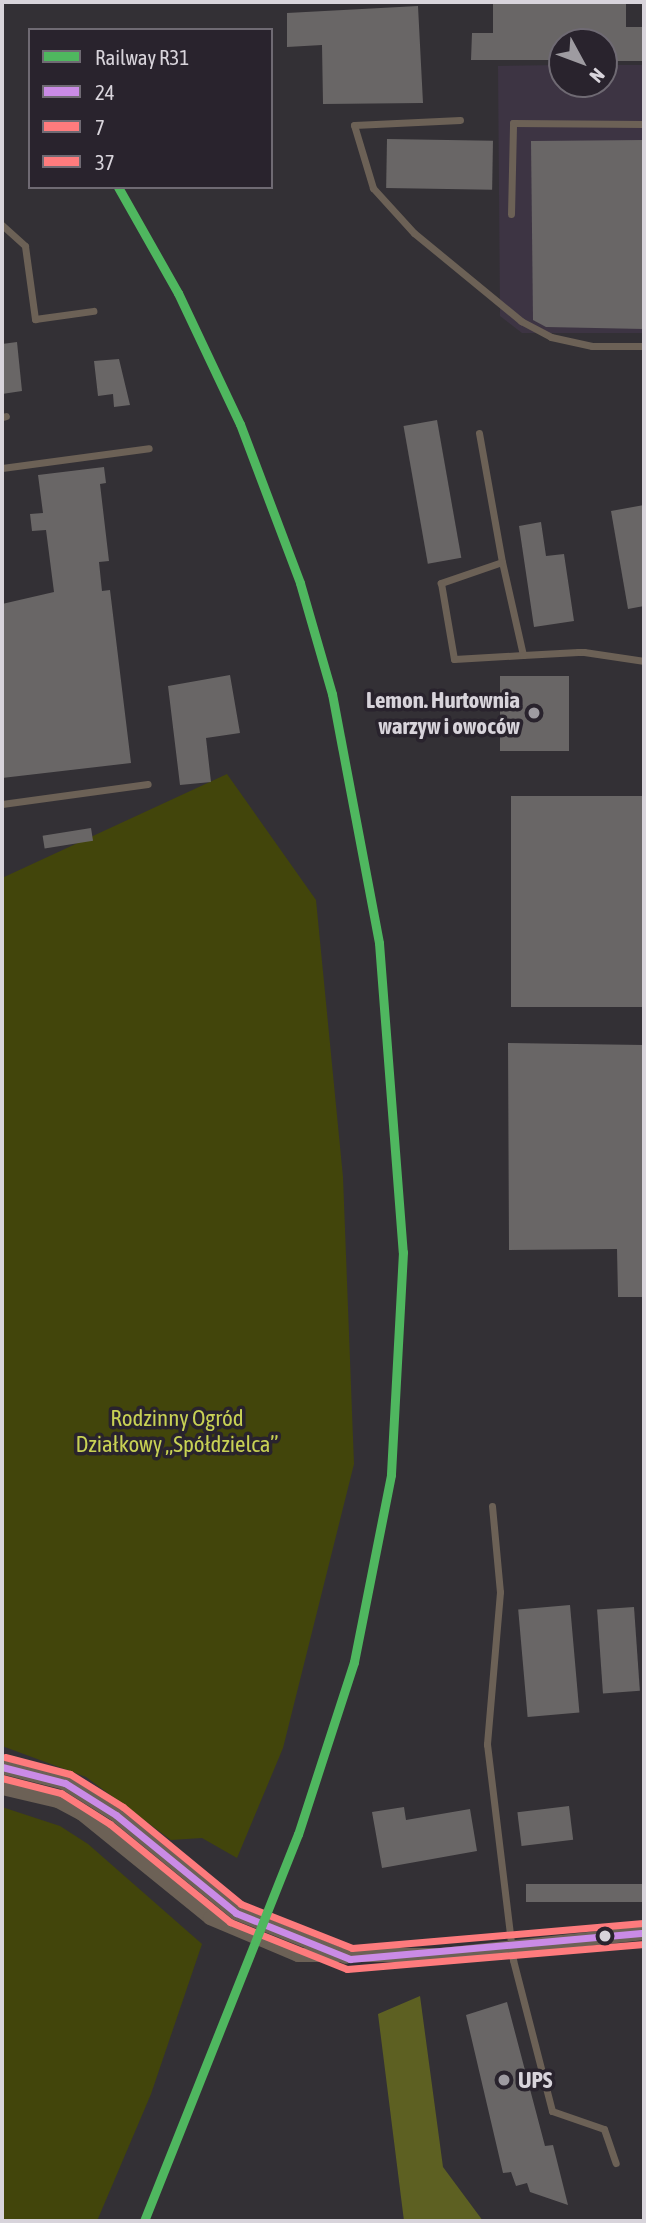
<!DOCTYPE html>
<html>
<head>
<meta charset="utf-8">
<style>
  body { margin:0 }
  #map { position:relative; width:646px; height:2223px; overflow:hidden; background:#333035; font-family:"Asap Condensed",sans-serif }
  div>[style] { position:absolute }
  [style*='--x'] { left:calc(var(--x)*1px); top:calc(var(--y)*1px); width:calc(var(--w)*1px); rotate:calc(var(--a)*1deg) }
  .built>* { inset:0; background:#3d3443 }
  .green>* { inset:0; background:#42450b }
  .forest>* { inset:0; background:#5d6022 }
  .building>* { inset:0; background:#696666; transform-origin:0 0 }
  .lane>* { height:7px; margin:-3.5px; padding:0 3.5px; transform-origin:3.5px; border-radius:3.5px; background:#6c6156 }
  .street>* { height:14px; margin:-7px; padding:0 7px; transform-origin:7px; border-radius:7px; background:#6c6156 }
  .bus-1>* { height:7px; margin:-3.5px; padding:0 3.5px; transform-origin:3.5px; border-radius:3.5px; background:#ca8be6 }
  .bus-2>* { height:7px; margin:-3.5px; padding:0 3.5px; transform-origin:3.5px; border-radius:3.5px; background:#fe7b7d }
  .bus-3>* { height:7px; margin:-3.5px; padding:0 3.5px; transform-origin:3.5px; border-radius:3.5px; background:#fe7b7d }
  .rail-1>* { height:9px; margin:-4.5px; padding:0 4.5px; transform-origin:4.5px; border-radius:4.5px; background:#4fb75f }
  .dots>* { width:19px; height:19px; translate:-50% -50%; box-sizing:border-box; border:4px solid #29232d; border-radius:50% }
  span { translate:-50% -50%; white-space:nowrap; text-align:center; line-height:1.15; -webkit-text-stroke:7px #29232d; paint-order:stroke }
  .poi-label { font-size:23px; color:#d8d4db; font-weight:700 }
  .right { translate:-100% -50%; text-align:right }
  .left { translate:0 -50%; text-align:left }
  .park-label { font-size:23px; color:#c8d154 }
  .frame { position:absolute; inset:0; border:4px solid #d8d4db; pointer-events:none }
  .legend { position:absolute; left:28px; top:28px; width:245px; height:161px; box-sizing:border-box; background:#29232d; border:2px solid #6f6a73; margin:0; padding:9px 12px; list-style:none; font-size:21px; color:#d8d4db }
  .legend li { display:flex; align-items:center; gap:14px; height:35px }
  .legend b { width:35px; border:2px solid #6f6a73 }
  .north { position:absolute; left:548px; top:28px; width:70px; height:70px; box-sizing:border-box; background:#29232d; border:2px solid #6f6a73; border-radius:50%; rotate:131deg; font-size:19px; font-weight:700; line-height:28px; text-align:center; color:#d8d4db }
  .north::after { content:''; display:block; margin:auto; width:24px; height:32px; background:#9e9ba1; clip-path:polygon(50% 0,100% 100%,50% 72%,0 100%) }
</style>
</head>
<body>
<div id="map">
  <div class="built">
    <i style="clip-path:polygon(562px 65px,562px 84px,604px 84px,604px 65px,644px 65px,644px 333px,522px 333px,500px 316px,498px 66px)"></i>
  </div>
  <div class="green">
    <i style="clip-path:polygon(227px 774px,316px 900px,343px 1177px,354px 1464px,283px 1748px,237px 1858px,202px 1838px,171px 1840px,86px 1777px,2px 1746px,2px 878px)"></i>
    <i style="clip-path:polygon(2px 1807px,60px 1826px,88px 1844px,202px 1944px,151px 2094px,97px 2221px,2px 2221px)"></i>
  </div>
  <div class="forest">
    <i style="clip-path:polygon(420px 1996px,443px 2167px,483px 2221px,404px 2221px,378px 2014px)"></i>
  </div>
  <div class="building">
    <i style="clip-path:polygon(493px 2px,626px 2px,626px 27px,644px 27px,644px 61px,604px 61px,604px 42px,562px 42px,562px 60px,471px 60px,472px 33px,493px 33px)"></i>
    <i style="clip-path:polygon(418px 6px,423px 103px,323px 104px,322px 45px,287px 47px,287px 13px)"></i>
    <i style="left:387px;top:139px;width:106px;height:49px;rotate:1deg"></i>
    <i style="clip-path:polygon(644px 140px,644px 329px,546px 327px,533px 320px,531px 141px)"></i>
    <i style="clip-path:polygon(17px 342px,22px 391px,2px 394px,2px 344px)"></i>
    <i style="clip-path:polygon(119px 359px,130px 405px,114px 407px,113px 394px,98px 396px,94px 361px)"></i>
    <i style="left:437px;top:420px;width:140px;height:34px;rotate:80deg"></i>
    <i style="clip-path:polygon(104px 467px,106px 483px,100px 484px,109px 561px,99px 562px,102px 591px,110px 590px,131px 763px,2px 778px,2px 604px,54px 592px,46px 530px,32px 531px,30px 514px,43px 513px,38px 475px)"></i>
    <i style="clip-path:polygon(644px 505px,644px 606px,628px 609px,611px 511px)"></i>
    <i style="clip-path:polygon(541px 522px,546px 556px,564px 554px,574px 621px,534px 627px,519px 526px)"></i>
    <i style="clip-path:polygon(230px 675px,240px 733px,206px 738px,211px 782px,180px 785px,168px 686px)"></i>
    <i style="left:500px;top:676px;width:69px;height:75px"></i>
    <i style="left:644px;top:796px;width:211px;height:133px;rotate:90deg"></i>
    <i style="left:91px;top:828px;width:13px;height:49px;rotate:81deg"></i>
    <i style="clip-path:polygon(508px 1043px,644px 1045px,644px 1297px,618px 1297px,617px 1249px,509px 1250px)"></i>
    <i style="left:570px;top:1605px;width:108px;height:52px;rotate:85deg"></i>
    <i style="left:634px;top:1607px;width:84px;height:37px;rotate:86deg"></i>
    <i style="left:569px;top:1806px;width:34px;height:52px;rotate:83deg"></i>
    <i style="clip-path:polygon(404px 1807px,406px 1820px,470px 1809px,477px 1851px,382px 1868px,372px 1812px)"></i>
    <i style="left:644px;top:1884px;width:18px;height:118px;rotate:90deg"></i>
    <i style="clip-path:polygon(507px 2002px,545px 2146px,553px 2145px,568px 2205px,530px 2192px,527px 2183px,516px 2186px,511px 2172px,503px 2173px,466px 2015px)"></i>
  </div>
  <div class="lane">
    <i style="--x:460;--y:120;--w:106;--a:177.3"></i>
    <i style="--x:354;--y:125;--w:66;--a:73.2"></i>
    <i style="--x:373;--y:188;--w:61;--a:47.7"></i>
    <i style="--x:414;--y:233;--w:139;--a:39.4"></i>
    <i style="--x:521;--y:321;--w:34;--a:28"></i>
    <i style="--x:551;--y:337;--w:42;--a:12.4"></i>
    <i style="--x:592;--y:346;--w:52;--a:0"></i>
    <i style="--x:511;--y:214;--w:91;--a:-88.7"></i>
    <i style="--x:513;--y:123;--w:131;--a:0.4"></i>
    <i style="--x:2;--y:225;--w:31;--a:42"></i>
    <i style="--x:25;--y:246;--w:74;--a:82.2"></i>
    <i style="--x:35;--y:319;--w:59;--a:-7.9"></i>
    <i style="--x:2;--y:417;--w:4;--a:-14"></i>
    <i style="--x:479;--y:433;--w:131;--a:79.9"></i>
    <i style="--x:2;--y:468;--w:148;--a:-7.7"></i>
    <i style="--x:523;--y:655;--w:95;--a:-102.7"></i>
    <i style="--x:502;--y:562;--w:65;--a:161"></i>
    <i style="--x:441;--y:583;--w:77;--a:80.3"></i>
    <i style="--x:454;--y:659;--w:69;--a:-3.3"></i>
    <i style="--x:523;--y:655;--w:55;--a:-3.1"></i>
    <i style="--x:578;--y:652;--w:6;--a:0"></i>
    <i style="--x:584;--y:652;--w:61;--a:8.5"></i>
    <i style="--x:2;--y:804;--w:147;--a:-7.8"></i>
    <i style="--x:492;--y:1506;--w:86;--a:84.7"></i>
    <i style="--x:500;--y:1592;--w:153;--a:94.9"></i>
    <i style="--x:487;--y:1744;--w:218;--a:83.1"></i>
    <i style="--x:513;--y:1960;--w:156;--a:75.5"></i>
    <i style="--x:552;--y:2111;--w:55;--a:19.1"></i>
    <i style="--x:604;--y:2129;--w:36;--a:71"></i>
  </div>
  <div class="street">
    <i style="--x:2;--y:1767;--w:65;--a:14.3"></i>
    <i style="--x:65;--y:1783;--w:60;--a:32.1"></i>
    <i style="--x:116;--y:1815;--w:155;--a:39.2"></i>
    <i style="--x:236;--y:1913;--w:118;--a:21.8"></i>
    <i style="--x:2;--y:1788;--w:57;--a:13.1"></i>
    <i style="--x:58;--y:1801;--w:26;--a:28"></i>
    <i style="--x:81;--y:1813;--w:166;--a:39.1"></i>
    <i style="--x:210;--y:1918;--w:95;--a:22.8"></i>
    <i style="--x:298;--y:1955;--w:144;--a:0"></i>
    <i style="--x:442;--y:1955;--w:203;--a:-6.2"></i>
  </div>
  <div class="bus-1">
    <i style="--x:2;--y:1767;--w:65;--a:14.3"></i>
    <i style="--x:65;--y:1783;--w:60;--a:32.1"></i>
    <i style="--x:116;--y:1815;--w:155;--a:39.2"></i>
    <i style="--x:236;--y:1913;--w:123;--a:22"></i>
    <i style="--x:350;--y:1959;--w:295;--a:-5.1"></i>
  </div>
  <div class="bus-2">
    <i style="--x:2;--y:1778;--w:61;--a:14.3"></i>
    <i style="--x:61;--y:1793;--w:58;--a:32.3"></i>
    <i style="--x:110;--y:1824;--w:155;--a:39.2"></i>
    <i style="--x:230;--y:1922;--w:126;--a:21.9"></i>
    <i style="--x:347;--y:1969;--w:298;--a:-4.8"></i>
  </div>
  <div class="bus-3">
    <i style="--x:5;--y:1757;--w:67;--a:14.7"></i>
    <i style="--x:70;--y:1774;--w:62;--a:31.9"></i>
    <i style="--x:123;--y:1807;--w:153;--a:39.4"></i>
    <i style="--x:241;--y:1904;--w:119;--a:21.6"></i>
    <i style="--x:352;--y:1948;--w:292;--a:-4.9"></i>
  </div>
  <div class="rail-1">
    <i style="--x:118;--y:187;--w:122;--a:60.5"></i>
    <i style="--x:178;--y:293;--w:145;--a:64.7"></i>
    <i style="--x:240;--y:424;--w:170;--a:69.3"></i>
    <i style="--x:300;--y:583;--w:116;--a:73.9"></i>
    <i style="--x:332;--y:694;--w:253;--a:79.3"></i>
    <i style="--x:379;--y:943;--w:310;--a:85.6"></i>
    <i style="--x:403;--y:1252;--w:223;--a:93.1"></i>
    <i style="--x:391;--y:1475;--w:191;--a:101.2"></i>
    <i style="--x:354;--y:1662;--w:181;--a:108"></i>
    <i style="--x:298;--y:1834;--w:417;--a:111.7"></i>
  </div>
  <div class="dots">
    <i style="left:534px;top:713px;background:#9e9ba1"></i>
    <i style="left:605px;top:1936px;background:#d8d4db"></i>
    <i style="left:504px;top:2080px;background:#9e9ba1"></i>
  </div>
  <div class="poi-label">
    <span class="right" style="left:520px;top:713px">Lemon. Hurtownia<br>warzyw i owoców</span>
    <span class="left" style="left:518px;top:2080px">UPS</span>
  </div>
  <div class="park-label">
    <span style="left:177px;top:1431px">Rodzinny Ogród<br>Działkowy „Spółdzielca”</span>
  </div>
  <div class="frame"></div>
  <ul class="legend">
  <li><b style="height:9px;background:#4fb75f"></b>Railway R31</li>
  <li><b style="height:9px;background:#ca8be6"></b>24</li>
  <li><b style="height:9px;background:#fe7b7d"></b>7</li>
  <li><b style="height:9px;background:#fe7b7d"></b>37</li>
  </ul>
  <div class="north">N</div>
</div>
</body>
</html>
